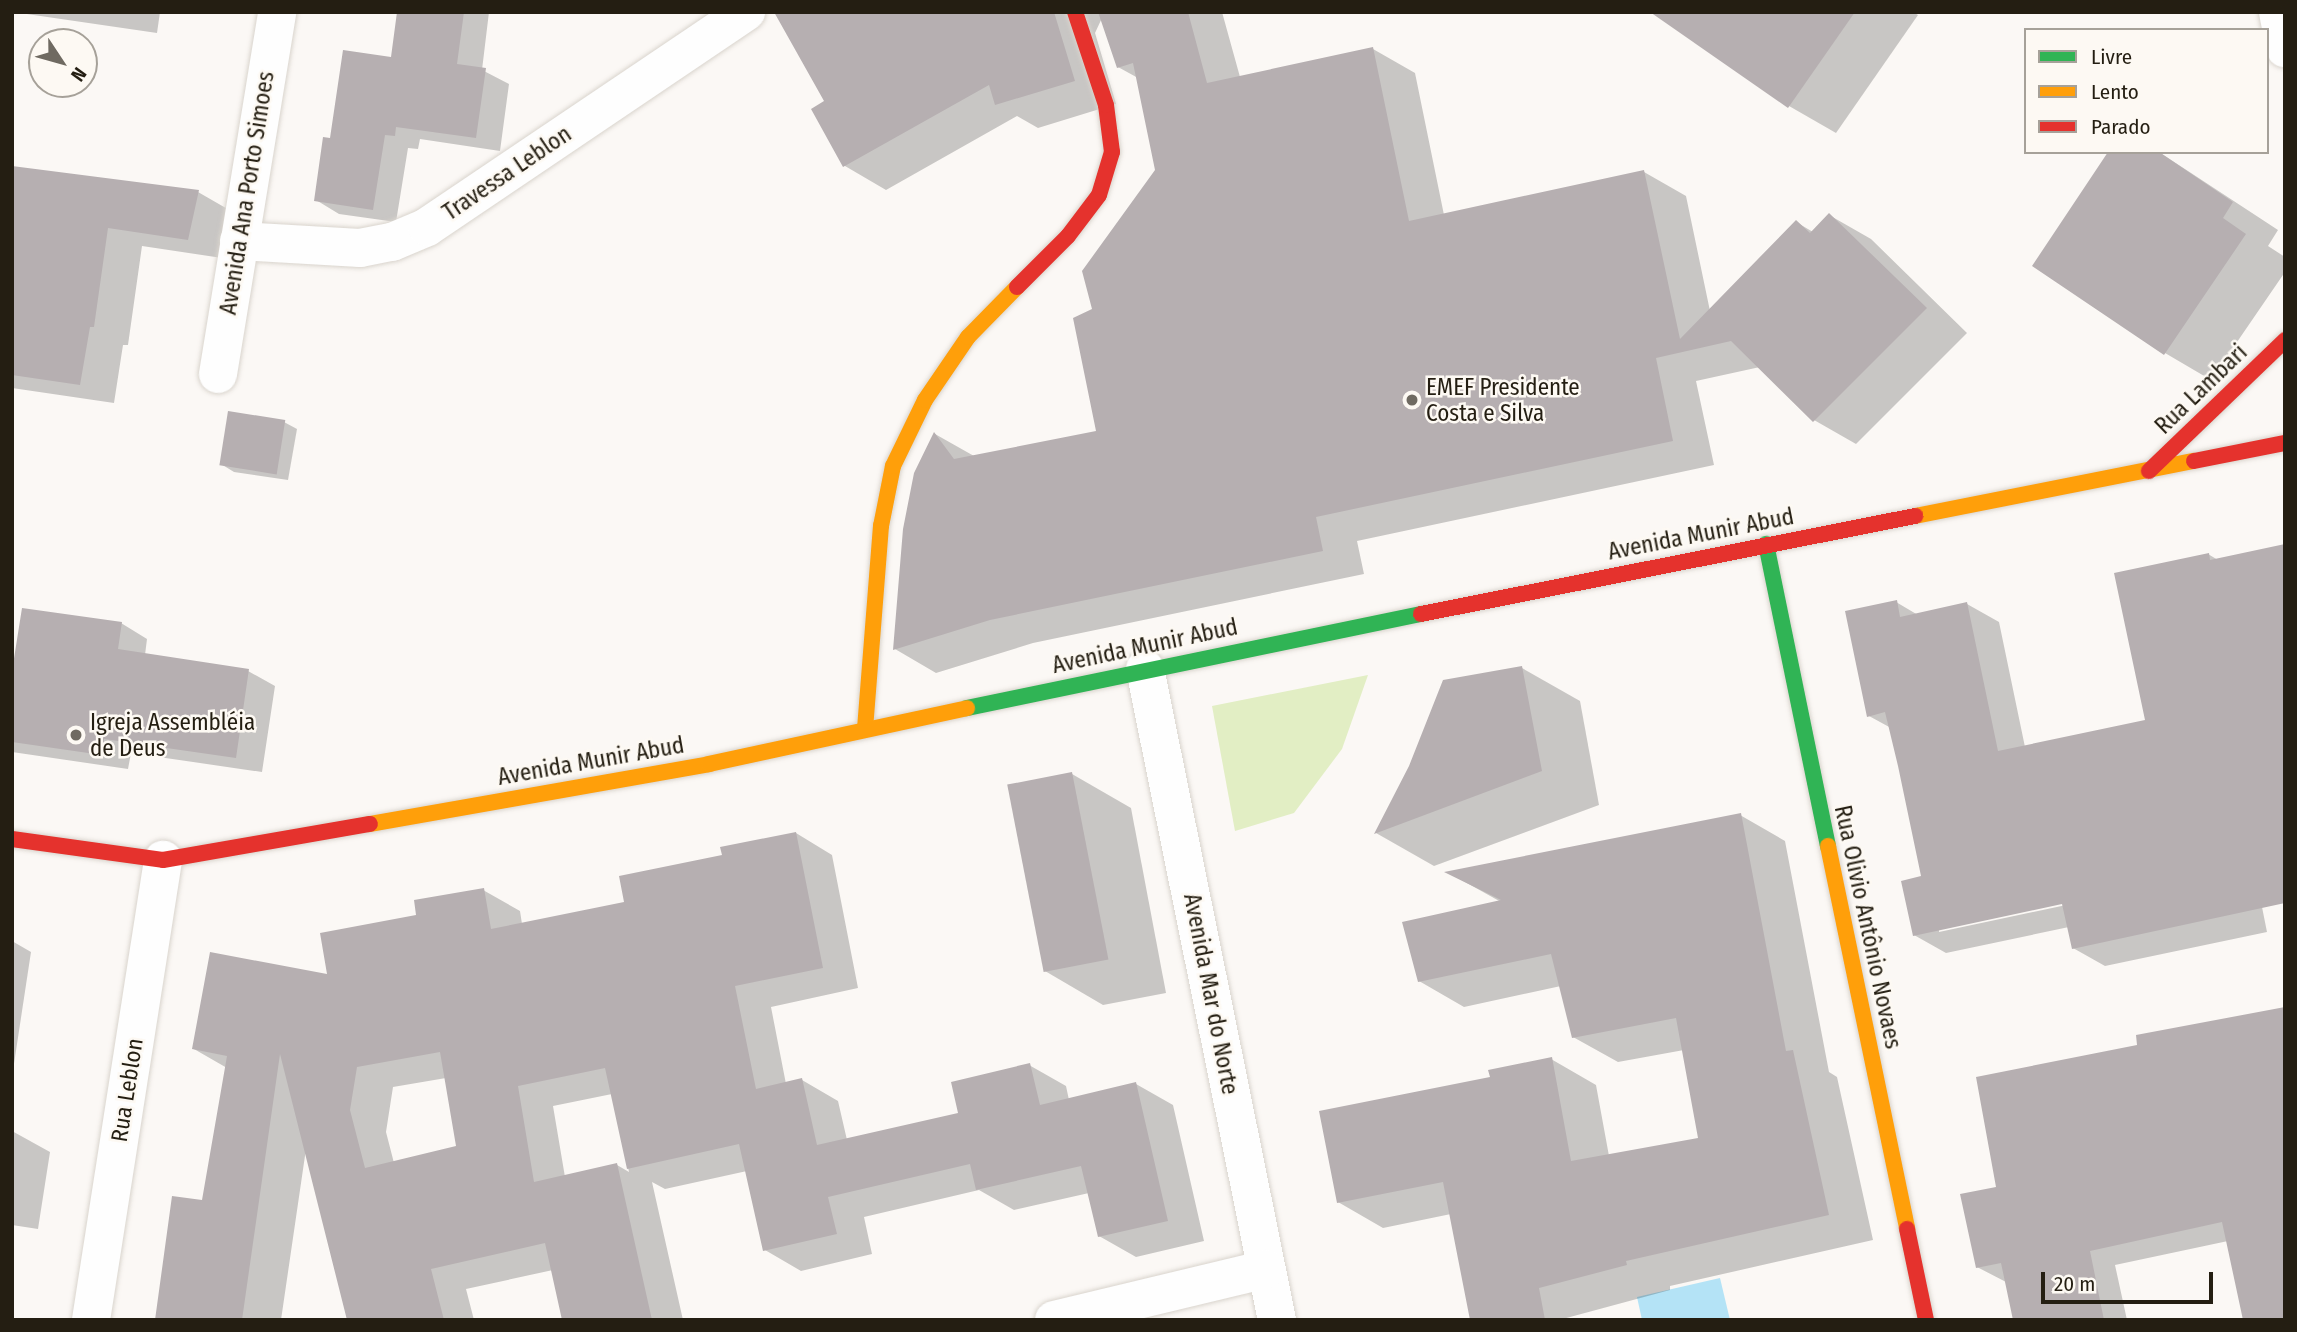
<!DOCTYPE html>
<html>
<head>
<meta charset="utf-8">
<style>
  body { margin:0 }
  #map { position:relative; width:2297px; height:1332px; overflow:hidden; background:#fbf8f5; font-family:"Fira Sans Condensed",sans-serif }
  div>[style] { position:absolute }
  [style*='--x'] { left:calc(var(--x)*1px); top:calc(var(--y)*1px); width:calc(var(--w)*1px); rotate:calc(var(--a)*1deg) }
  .green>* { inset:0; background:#e2eec4 }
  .water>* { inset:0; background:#b4e3f6 }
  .shadow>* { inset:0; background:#0003 }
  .building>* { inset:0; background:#b6afb1; transform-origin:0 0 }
  .roads { filter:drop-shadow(0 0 2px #d9d4cd) drop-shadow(0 0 2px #d9d4cd) }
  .street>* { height:38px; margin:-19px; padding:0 19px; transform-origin:19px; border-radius:19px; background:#fefefe }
  .fast>* { height:16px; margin:-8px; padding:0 8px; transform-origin:8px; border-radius:8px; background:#30b455 }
  .slow>* { height:16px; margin:-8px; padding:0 8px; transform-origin:8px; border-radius:8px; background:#ff9f0a }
  .jam>* { height:16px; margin:-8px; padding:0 8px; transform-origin:8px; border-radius:8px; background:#e5322d }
  .dots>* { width:19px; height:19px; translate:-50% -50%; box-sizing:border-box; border:4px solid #fdf9f3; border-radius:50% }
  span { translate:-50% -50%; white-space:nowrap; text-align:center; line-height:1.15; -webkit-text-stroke:5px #fdf9f3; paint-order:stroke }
  .street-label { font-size:23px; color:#241e12 }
  .poi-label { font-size:23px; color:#241e12 }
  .left { translate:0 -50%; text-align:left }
  .frame { position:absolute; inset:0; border:14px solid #241e12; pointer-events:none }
  .legend { position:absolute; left:2024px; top:28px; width:245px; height:126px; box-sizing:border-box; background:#fdf9f3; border:2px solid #a6a199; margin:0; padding:9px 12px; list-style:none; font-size:21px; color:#241e12 }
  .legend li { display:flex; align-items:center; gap:14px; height:35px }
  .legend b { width:35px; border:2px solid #a6a199 }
  .north { position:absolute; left:28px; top:28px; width:70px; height:70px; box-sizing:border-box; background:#fdf9f3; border:2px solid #a6a199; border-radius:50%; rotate:126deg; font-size:19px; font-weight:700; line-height:28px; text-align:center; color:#241e12 }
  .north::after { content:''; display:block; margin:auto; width:24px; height:32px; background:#6f6a61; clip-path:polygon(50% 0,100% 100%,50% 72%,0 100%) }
  .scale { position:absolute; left:2041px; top:1272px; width:172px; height:32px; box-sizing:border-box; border:4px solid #241e12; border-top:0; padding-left:9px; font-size:21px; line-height:24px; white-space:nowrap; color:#241e12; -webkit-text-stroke:5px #fdf9f3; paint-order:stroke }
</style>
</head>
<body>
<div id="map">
  <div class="green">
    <i style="clip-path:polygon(1368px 675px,1342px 749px,1294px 813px,1235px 831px,1212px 706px)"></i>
  </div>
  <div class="water">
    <i style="clip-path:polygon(1720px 1278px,1730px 1320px,1642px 1320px,1637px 1297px)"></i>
  </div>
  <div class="shadow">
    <i style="clip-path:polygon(13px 12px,160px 12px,157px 33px)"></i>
    <i style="clip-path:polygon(399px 12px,489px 12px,482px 70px,509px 84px,500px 151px,420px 139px,418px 149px,408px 148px,396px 222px,339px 214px,316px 200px,332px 140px,392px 59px)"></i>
    <i style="clip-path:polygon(776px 12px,1222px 12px,1240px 77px,1373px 49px,1415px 73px,1444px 215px,1644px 172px,1686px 196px,1710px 311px,1796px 222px,1813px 232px,1829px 215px,1871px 239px,1967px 333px,1856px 444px,1814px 420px,1760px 367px,1696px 381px,1714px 465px,1357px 541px,1364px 574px,1033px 643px,936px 673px,895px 649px,935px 434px,974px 456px,1098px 433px,1095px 310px,1157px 170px,1138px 78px,1118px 67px,1102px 18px,1095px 33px,1116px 104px,1038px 128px,1017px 116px,886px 190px,845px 166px,827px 102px)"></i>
    <i style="clip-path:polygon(1663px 12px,1913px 12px,1918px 15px,1836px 133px,1789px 106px)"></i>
    <i style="clip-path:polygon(2159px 152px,2278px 230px,2268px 246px,2285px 257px,2285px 272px,2211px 380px,2165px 353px)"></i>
    <i style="clip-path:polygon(12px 168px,198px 192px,231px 211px,222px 258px,142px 246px,128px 345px,123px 345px,114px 403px,12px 388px)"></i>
    <i style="clip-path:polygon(284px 422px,297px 429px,288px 480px,234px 472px,221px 464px)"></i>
    <i style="clip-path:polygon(evenodd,2208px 554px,2218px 560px,2257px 882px,2267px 932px,2105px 966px,2073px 948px,2069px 927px,1946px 953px,1914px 935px,1923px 878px,1891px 728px,1869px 716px,1896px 602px,1918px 615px,1967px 604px,1999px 622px,2025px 747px,2147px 722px,2208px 554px,2071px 900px,2071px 904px,1939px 932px,1939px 929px,2071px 900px)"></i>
    <i style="clip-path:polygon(121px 623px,147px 639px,145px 655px,248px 671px,275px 686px,262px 772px,131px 753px,128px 769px,12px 752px,12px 665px)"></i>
    <i style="clip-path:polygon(1522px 668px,1580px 701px,1599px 805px,1434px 866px,1376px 833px)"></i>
    <i style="clip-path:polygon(1072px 774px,1131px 808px,1166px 993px,1103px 1005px,1045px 971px)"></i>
    <i style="clip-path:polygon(1740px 815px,1785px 841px,1829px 1072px,1837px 1077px,1873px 1240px,1670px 1286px,1670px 1290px,1559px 1320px,1493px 1320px,1451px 1214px,1383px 1228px,1338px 1202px,1492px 1079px,1551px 1059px,1596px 1085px,1609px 1156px,1700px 1139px,1684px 1050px,1618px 1062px,1573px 1037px,1561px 986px,1464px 1007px,1419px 981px,1501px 902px,1449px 873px)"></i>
    <i style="clip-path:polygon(evenodd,796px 833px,832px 855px,858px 988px,771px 1007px,786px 1084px,802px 1080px,838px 1101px,847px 1140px,960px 1114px,1029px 1065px,1066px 1086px,1069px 1100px,1136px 1084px,1173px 1105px,1204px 1241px,1136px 1257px,1099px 1236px,1089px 1193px,1014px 1210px,979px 1190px,864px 1217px,872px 1254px,801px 1271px,765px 1250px,747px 1171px,665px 1189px,652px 1182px,683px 1320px,564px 1320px,553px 1270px,466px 1289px,474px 1320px,349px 1320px,306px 1149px,281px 1320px,156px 1320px,204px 1202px,227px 1068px,194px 1049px,329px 976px,418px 917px,483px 890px,520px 911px,522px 924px,626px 903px,724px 856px,796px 833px,446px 1078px,458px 1148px,394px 1163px,386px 1132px,393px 1087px,446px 1078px,796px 833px,612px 1094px,629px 1172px,617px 1165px,565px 1177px,553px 1106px,612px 1094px)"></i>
    <i style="clip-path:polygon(12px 941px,31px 952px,12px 1077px)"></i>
    <i style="clip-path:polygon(2285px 1015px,2228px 1241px,2115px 1265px,2127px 1320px,2014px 1320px,2006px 1282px,1977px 1267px,1998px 1188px)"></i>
    <i style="clip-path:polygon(12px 1131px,50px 1152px,38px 1229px,12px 1225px)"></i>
  </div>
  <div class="building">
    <i style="clip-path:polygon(397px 12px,464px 12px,457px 64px,486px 68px,476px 138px,396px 127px,395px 136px,385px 135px,373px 210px,314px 201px,323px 137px,330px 138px,343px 50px,391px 57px)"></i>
    <i style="clip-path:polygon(774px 12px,1054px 12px,1075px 81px,995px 105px,989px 85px,843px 167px,811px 109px,824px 101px)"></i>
    <i style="clip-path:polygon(1098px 12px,1188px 12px,1207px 83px,1373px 47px,1409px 221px,1644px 170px,1680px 339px,1796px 220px,1810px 233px,1829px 213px,1927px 308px,1813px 422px,1731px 341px,1656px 358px,1673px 441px,1316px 517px,1323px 551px,990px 620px,893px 650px,903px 529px,914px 473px,934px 432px,954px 459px,1096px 431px,1073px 318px,1092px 309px,1082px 271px,1155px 170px,1133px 63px,1117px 68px)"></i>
    <i style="clip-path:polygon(1650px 12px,1855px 12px,1788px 108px)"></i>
    <i style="clip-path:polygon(2108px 152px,2159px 152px,2233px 202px,2223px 218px,2246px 234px,2164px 355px,2032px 266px)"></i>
    <i style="clip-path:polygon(12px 166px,199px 190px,188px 240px,108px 228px,94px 327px,90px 327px,80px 385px,12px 375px)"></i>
    <i style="left:228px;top:411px;width:58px;height:55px;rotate:9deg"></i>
    <i style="clip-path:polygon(2285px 544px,2285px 903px,2072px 949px,2062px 904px,1913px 936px,1901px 881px,1921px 876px,1898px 766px,1885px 712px,1867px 717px,1845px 611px,1897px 600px,1900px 617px,1967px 602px,1998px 751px,2145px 720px,2114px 573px,2209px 553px,2210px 560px)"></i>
    <i style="clip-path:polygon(22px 608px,122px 622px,118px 649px,249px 669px,236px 758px,104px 739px,102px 755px,12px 742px,12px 671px)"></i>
    <i style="clip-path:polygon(1522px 666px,1542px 771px,1374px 834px,1409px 766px,1443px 680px)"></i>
    <i style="left:1072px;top:772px;width:191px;height:66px;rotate:79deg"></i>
    <i style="clip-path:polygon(1741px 813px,1786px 1051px,1793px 1050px,1829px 1215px,1626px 1261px,1627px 1265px,1539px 1288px,1545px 1320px,1470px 1320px,1443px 1182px,1337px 1203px,1319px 1111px,1490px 1077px,1488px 1070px,1552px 1057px,1571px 1161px,1698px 1138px,1676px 1018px,1572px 1038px,1551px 954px,1418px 982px,1402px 922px,1501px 900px,1444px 872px)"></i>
    <i style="clip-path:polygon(evenodd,796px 832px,823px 968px,735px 986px,756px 1089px,802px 1078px,817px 1145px,958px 1113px,951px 1082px,1030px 1063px,1040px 1105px,1136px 1082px,1168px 1221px,1098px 1237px,1081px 1166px,976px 1190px,970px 1164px,828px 1197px,837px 1234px,763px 1251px,739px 1144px,627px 1169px,605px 1068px,518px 1086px,534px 1182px,617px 1163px,652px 1320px,562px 1320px,545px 1243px,431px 1269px,444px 1320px,347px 1320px,280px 1054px,242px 1320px,155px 1320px,172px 1196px,202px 1200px,227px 1056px,192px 1049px,210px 952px,327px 974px,320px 933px,416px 915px,414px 900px,484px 888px,491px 929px,624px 902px,619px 876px,722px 855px,720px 847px,796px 832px,440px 1052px,456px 1146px,365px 1168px,350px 1110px,357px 1067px,440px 1052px)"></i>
    <i style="clip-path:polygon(2285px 1007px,2285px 1320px,2243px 1320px,2222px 1222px,2090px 1251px,2104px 1320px,2013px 1320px,2001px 1263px,1976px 1268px,1960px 1194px,1996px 1187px,1976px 1077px,2137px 1045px,2136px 1035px)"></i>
  </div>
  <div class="roads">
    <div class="street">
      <i style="--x:2278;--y:12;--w:37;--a:79"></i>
      <i style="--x:239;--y:241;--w:121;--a:3.3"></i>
      <i style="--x:360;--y:248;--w:33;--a:-11"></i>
      <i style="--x:392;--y:242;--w:38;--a:-23"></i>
      <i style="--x:427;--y:227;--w:385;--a:-34"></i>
      <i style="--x:218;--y:374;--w:367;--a:-80.7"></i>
      <i style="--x:1145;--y:669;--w:664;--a:78.54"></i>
      <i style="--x:91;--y:1320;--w:466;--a:-81.1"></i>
      <i style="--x:1054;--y:1320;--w:218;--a:-13.5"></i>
    </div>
    <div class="fast">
      <i style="--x:1766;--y:544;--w:308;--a:78.4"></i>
      <i style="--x:967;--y:708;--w:464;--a:-11.7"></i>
    </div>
    <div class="slow">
      <i style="--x:1915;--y:516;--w:284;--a:-11.2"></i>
      <i style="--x:865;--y:729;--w:204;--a:-85.5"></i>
      <i style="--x:881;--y:526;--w:61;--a:-78.7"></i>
      <i style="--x:893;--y:466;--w:73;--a:-64.1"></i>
      <i style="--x:925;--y:400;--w:76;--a:-55.7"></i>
      <i style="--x:968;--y:337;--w:70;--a:-45.6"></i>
      <i style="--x:370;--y:824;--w:344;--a:-10"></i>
      <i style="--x:709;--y:764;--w:264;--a:-12.2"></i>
      <i style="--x:1828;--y:846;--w:391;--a:78.3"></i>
    </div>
    <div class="jam">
      <i style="--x:1017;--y:287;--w:72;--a:-45"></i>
      <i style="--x:1068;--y:236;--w:51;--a:-52.9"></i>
      <i style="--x:1099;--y:195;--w:45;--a:-73.2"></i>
      <i style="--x:1112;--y:152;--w:47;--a:-97.3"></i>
      <i style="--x:1106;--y:105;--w:98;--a:-108.4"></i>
      <i style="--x:2194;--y:461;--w:93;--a:-11.2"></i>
      <i style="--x:2149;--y:471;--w:189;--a:-43.9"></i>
      <i style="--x:1421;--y:614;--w:504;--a:-11.22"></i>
      <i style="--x:12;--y:839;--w:152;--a:7.9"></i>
      <i style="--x:163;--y:860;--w:210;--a:-9.9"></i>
      <i style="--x:1907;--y:1229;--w:93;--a:78.2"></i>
    </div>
  </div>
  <div class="dots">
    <i style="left:1412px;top:400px;background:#6f6a61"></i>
    <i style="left:76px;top:735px;background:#6f6a61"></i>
  </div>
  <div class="street-label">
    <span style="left:507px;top:173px;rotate:-34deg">Travessa Leblon</span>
    <span style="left:247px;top:193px;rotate:-81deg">Avenida Ana Porto Simoes</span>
    <span style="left:2201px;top:389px;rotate:-44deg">Rua Lambari</span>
    <span style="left:1701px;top:534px;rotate:-11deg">Avenida Munir Abud</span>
    <span style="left:1145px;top:646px;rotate:-12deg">Avenida Munir Abud</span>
    <span style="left:591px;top:761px;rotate:-10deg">Avenida Munir Abud</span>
    <span style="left:1868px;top:927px;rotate:78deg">Rua Olivio Antônio Novaes</span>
    <span style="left:1211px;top:994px;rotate:79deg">Avenida Mar do Norte</span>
    <span style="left:127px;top:1090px;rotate:-81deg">Rua Leblon</span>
  </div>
  <div class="poi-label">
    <span class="left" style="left:1426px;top:400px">EMEF Presidente<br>Costa e Silva</span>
    <span class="left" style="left:90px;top:735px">Igreja Assembléia<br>de Deus</span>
  </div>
  <div class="frame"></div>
  <ul class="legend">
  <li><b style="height:9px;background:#30b455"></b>Livre</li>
  <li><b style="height:9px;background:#ff9f0a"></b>Lento</li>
  <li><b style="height:9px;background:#e5322d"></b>Parado</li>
  </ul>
  <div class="north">N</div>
  <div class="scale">20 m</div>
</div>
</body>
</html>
